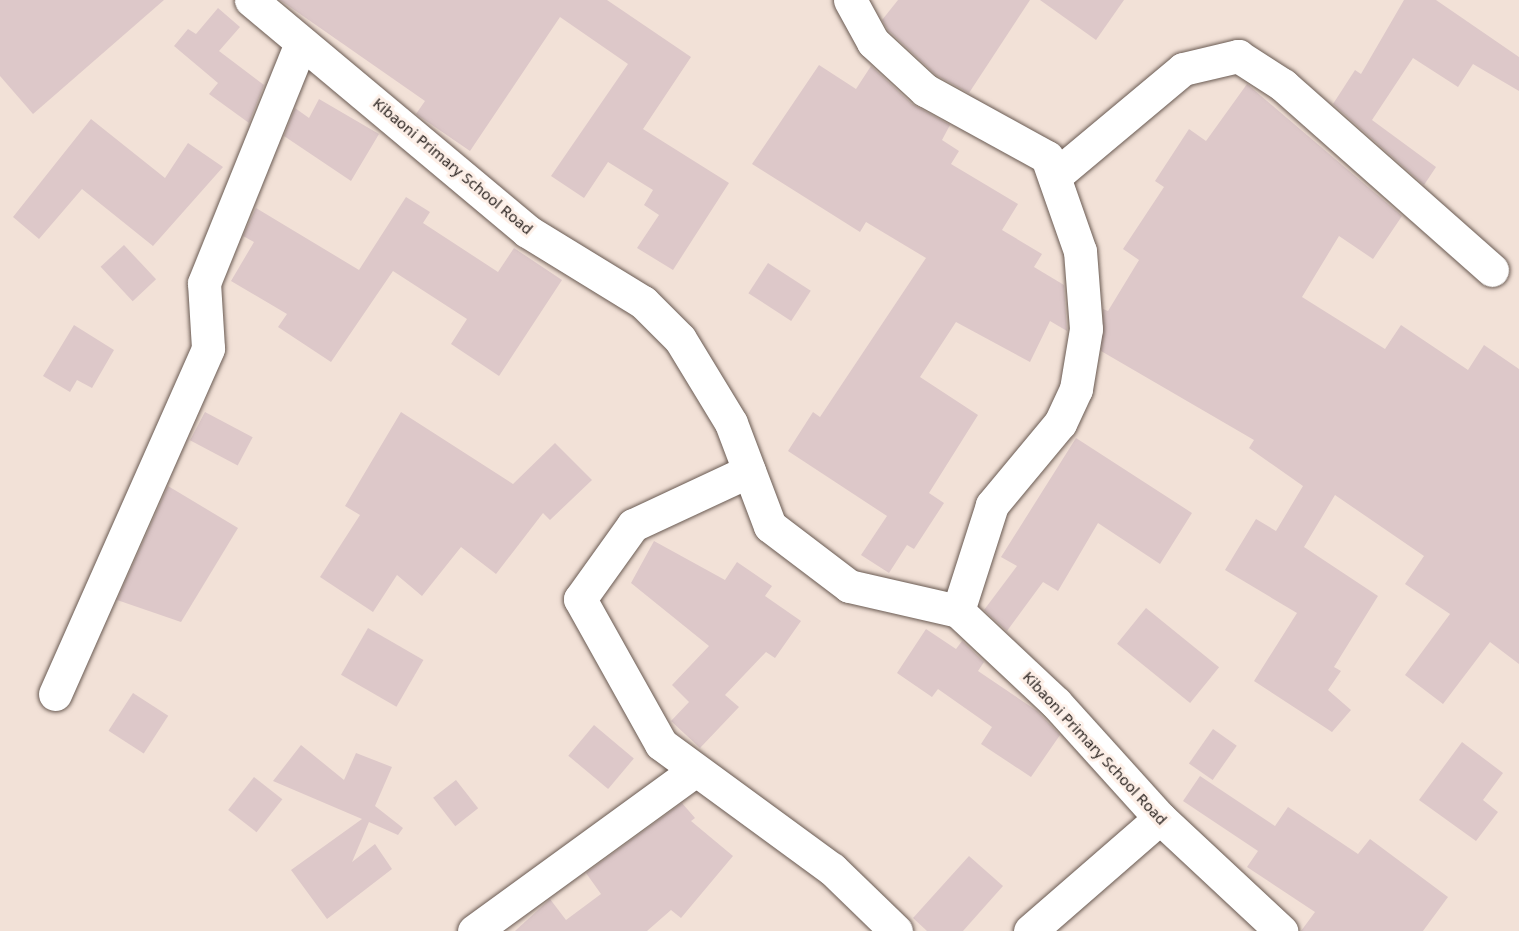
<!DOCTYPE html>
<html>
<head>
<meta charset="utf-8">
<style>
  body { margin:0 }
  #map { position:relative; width:1519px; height:931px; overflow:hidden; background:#f2e1d7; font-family:"Noto Sans",sans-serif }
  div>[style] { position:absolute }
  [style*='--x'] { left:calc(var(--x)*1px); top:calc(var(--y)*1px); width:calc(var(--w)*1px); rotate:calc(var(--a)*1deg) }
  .building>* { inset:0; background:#ddc8c9; transform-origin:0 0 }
  .roads { filter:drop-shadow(0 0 2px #695a52) drop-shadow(0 0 2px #695a52) }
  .street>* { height:33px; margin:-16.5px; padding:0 16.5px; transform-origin:16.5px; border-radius:16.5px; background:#fff }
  span { translate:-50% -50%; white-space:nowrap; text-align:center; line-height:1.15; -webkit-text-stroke:6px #fdefe7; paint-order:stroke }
  .street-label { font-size:15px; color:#28211e }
</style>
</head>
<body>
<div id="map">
  <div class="building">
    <i style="clip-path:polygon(0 0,164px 0,33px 114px,0 76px)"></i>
    <i style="clip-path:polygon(280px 0,607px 0,691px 57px,643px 129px,729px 183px,673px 270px,637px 248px,659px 215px,644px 205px,653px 190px,608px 162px,584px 198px,551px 176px,628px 64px,560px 17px,470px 151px,416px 114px,425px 101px)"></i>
    <i style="clip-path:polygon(898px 0,1030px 0,969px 93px,936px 75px,888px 30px,882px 20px)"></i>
    <i style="clip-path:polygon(1040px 0,1124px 0,1096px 40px)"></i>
    <i style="clip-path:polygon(1404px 0,1436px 0,1519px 57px,1519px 91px,1473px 64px,1458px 87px,1413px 58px,1372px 120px,1436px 167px,1424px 185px,1333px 104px,1355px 70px,1361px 74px)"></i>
    <i style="clip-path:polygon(218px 8px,240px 27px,219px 51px,264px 85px,249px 123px,209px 94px,218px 83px,174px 46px,188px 29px,196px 34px)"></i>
    <i style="clip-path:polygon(819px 65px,856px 89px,871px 66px,912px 104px,950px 125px,942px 140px,959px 151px,951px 164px,1018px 204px,1002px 230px,1042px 254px,1034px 267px,1064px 285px,1067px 331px,1050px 321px,1030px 362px,956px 322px,920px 377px,978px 415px,929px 493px,944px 503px,914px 549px,907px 545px,889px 573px,861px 555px,887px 516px,788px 451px,813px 412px,820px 417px,926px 258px,866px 222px,860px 232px,752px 164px)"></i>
    <i style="clip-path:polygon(1247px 84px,1402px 216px,1373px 259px,1339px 236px,1302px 297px,1385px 349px,1401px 325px,1468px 370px,1484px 345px,1519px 369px,1519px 664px,1490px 642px,1443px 704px,1405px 675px,1450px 614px,1405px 584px,1424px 556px,1335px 495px,1304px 547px,1378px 596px,1334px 667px,1341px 671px,1328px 690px,1351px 710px,1332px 732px,1254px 681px,1297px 613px,1225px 570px,1256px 519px,1276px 531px,1303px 486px,1249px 448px,1254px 440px,1101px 351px,1103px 309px,1108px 311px,1139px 260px,1123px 249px,1164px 187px,1155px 181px,1189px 129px,1206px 141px)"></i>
    <i style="clip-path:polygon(319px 99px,379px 134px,351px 181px,284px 136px,295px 108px,309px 118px)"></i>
    <i style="clip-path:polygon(91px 119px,165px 178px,188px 143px,223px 167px,153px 246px,82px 189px,39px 239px,13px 217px)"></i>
    <i style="clip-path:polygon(406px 197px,430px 212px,423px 223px,498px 272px,514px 248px,562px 280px,499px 376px,451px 344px,467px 319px,393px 271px,331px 362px,278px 327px,287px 314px,231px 281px,254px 242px,243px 236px,256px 208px,359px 270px)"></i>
    <i style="left:124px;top:245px;width:47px;height:32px;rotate:47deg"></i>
    <i style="left:768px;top:263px;width:51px;height:36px;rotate:33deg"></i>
    <i style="clip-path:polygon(74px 325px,114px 350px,92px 388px,77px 380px,70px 392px,43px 376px)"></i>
    <i style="left:205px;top:412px;width:54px;height:32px;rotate:28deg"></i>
    <i style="clip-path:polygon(401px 412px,513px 484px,555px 443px,592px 480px,550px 520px,543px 513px,496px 574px,461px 547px,422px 596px,397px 575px,373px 612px,320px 577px,360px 515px,345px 506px)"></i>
    <i style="clip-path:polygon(1076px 438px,1192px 513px,1160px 564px,1098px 523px,1058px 591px,1043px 582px,1007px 631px,984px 610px,1017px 566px,1001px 557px)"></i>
    <i style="clip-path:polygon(168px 486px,238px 528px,181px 622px,117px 600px)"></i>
    <i style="clip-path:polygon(654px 541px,725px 580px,737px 562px,772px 586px,765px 596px,801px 621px,775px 658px,766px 652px,725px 695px,739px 707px,700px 748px,671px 721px,689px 702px,672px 685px,709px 646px,631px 583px)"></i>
    <i style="left:1146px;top:608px;width:94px;height:46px;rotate:39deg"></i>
    <i style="left:368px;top:628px;width:64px;height:54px;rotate:30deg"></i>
    <i style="clip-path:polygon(926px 629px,956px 649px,962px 641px,984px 662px,978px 671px,1037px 711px,1060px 735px,1031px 777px,981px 744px,992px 727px,938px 689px,932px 697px,897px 673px)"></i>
    <i style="left:133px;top:693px;width:42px;height:45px;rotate:33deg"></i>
    <i style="left:594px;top:725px;width:52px;height:40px;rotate:40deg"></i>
    <i style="left:1213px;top:729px;width:29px;height:42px;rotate:35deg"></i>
    <i style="clip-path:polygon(1462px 742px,1503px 773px,1483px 800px,1498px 812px,1476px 841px,1419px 800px)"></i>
    <i style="clip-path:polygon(301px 745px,344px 780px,356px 753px,392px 767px,375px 806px,403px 828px,398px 835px,369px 822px,352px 862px,375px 844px,392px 869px,327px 919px,291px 870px,362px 819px,273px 781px)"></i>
    <i style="clip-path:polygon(1200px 776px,1275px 826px,1288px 807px,1358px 854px,1370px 839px,1448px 897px,1423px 931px,1301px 931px,1315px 912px,1247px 867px,1258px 851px,1183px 801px)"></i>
    <i style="left:254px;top:777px;width:36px;height:42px;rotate:38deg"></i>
    <i style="left:456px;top:780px;width:36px;height:29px;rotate:52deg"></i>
    <i style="clip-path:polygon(682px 803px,695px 818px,691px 821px,733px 856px,681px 918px,671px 910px,647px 931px,515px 931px,550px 899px,566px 920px,601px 894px,586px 873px)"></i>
    <i style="clip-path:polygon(969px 856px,1003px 886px,963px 931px,927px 931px,913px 918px)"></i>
  </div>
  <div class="roads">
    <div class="street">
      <i style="--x:251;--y:0;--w:360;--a:39.9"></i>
      <i style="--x:527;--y:231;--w:136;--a:31.5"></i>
      <i style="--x:643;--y:302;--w:52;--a:45"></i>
      <i style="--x:680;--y:339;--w:98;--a:58.7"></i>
      <i style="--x:731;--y:423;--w:110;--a:69.3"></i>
      <i style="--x:770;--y:526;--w:99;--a:37.2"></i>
      <i style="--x:849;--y:586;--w:112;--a:12.9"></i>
      <i style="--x:958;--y:611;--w:134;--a:43.2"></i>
      <i style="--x:1056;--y:703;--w:155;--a:47.9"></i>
      <i style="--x:1160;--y:818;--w:166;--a:43"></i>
      <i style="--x:850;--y:0;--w:48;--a:61.3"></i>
      <i style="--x:873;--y:42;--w:71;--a:42.7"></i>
      <i style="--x:925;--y:90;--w:139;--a:28.8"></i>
      <i style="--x:1047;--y:157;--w:100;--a:70.7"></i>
      <i style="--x:1080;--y:251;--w:78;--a:85.6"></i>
      <i style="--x:1086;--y:329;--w:61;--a:99.5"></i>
      <i style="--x:1076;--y:389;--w:38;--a:115"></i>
      <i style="--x:1060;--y:423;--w:107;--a:129.7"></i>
      <i style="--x:992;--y:505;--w:111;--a:107.8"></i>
      <i style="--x:1055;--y:176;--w:167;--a:-39.9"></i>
      <i style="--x:1183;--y:69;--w:57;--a:-13.3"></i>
      <i style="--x:1238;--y:56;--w:54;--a:32.8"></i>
      <i style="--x:1283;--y:85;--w:279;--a:41.5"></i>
      <i style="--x:749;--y:471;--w:128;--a:155"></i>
      <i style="--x:633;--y:525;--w:91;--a:125.6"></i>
      <i style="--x:580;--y:599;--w:166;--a:60.8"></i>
      <i style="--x:661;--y:744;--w:212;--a:36.2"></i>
      <i style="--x:832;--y:869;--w:89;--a:44.1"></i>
      <i style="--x:55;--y:694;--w:378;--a:-66.1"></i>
      <i style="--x:208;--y:348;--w:65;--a:-93.5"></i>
      <i style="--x:204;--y:283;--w:259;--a:-68"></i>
      <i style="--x:474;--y:931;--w:271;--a:-36"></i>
      <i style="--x:1030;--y:931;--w:172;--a:-41"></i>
    </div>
  </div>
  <div class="street-label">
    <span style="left:453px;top:166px;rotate:40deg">Kibaoni Primary School Road</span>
    <span style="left:1095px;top:748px;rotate:47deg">Kibaoni Primary School Road</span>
  </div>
</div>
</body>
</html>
